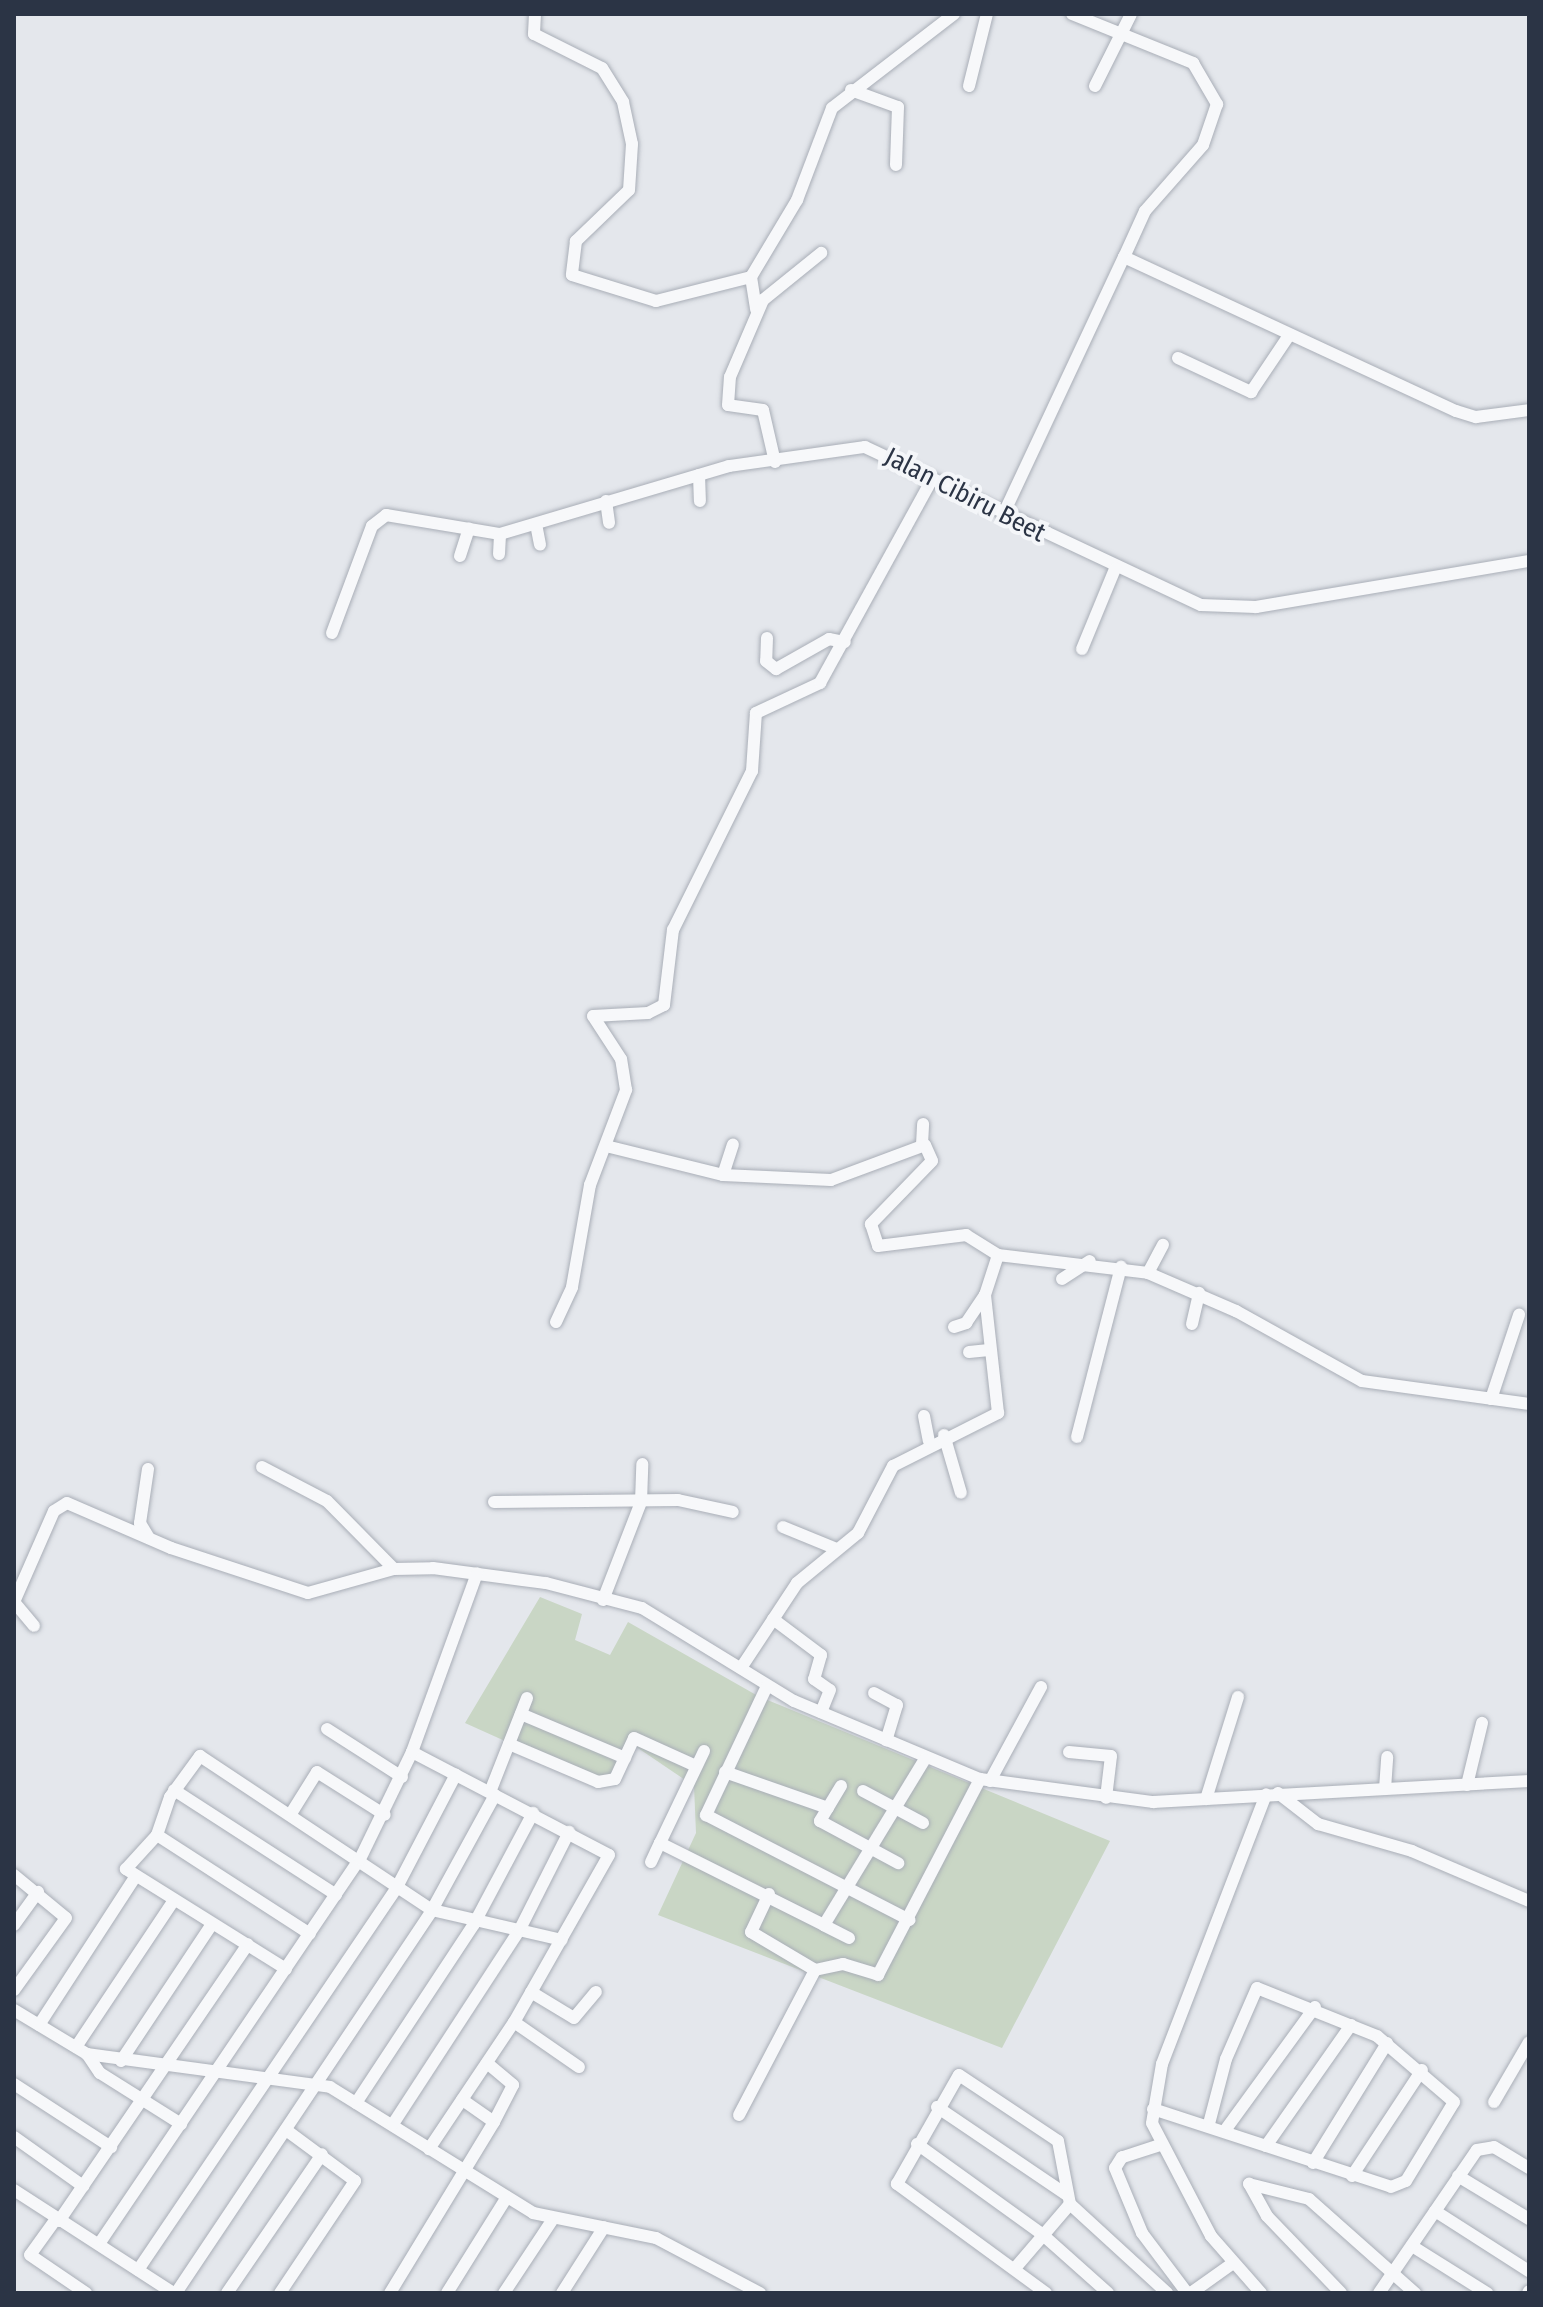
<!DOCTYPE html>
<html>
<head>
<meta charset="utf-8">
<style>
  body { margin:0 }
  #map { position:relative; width:1543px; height:2307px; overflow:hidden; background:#e4e7ec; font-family:"Fira Sans Condensed",sans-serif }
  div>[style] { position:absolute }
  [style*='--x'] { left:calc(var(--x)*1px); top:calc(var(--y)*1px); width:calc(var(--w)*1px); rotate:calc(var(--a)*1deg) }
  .green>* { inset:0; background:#c9d6c5 }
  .roads { filter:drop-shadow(0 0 2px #a9aeb7) drop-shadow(0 0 2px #a9aeb7) }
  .minor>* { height:12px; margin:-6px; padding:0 6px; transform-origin:6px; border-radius:6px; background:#f7f8fa }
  span { translate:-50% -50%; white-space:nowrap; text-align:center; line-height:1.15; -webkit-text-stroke:8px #f4f6f9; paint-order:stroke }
  .street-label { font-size:26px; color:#2b3445 }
  .frame { position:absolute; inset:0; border:16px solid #2b3445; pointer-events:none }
</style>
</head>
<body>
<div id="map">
  <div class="green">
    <i style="clip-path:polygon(540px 1597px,582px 1614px,575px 1640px,610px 1655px,628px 1622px,758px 1696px,1110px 1841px,1002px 2048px,658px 1915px,696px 1833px,694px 1786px,632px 1744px,607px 1787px,465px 1723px)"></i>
  </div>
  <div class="roads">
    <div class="minor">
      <i style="--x:535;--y:14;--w:20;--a:93"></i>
      <i style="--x:534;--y:34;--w:76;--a:26.6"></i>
      <i style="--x:602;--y:68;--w:40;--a:58"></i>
      <i style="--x:623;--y:102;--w:43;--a:77.9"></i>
      <i style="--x:632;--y:144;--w:46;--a:93.7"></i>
      <i style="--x:629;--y:190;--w:74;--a:136.1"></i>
      <i style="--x:576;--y:241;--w:34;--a:97"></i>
      <i style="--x:572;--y:275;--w:88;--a:17.2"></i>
      <i style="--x:656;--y:301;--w:98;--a:-14.2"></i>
      <i style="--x:751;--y:277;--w:90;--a:-59.1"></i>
      <i style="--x:797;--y:200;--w:98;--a:-69.2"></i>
      <i style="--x:832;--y:108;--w:154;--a:-37.6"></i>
      <i style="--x:1072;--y:14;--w:131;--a:22"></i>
      <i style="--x:1193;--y:63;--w:48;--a:59.7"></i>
      <i style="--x:1217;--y:104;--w:43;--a:108.9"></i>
      <i style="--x:1203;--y:145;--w:88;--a:131.3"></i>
      <i style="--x:1145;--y:211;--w:51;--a:114.5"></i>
      <i style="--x:1124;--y:257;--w:366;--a:24.9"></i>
      <i style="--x:1456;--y:411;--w:21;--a:17"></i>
      <i style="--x:1476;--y:417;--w:53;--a:-7.5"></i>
      <i style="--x:969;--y:86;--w:74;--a:-76"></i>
      <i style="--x:1095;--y:86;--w:80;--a:-63.4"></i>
      <i style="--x:851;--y:90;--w:50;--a:19.9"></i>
      <i style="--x:898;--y:107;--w:58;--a:92"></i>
      <i style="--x:751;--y:277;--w:33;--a:81"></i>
      <i style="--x:1178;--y:358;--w:81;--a:25"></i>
      <i style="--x:1251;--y:392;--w:66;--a:-56.1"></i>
      <i style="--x:775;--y:462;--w:53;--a:-103"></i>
      <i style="--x:763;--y:410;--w:35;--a:-172"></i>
      <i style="--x:728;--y:405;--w:28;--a:-86"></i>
      <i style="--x:730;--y:377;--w:84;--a:-66.8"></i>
      <i style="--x:763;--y:300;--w:75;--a:-39"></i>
      <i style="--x:699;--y:475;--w:26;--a:88"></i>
      <i style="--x:606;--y:501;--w:22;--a:82"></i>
      <i style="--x:1003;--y:515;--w:285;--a:-64.9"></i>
      <i style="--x:536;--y:524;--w:21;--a:79"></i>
      <i style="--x:499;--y:554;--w:20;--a:-87"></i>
      <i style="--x:460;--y:556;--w:29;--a:-72"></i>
      <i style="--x:332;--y:633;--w:114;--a:-69.5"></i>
      <i style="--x:372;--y:526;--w:18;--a:-38"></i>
      <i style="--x:386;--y:515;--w:116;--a:9.5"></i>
      <i style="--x:500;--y:534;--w:239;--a:-16.5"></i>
      <i style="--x:729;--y:466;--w:137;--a:-8"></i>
      <i style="--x:865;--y:447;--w:371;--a:25.2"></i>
      <i style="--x:1201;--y:605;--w:55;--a:2.1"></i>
      <i style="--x:1256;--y:607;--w:277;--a:-9.6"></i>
      <i style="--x:767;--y:638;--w:23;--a:92"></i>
      <i style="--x:766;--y:661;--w:13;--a:39"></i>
      <i style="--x:776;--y:669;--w:61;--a:-29.5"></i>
      <i style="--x:829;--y:639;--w:16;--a:11"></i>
      <i style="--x:1082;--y:649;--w:87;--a:-67.6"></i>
      <i style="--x:922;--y:1145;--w:21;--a:-87"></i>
      <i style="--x:610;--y:1147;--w:116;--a:13.9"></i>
      <i style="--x:723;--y:1175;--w:108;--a:2.7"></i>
      <i style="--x:831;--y:1180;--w:100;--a:-20.4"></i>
      <i style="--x:925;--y:1145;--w:17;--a:66"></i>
      <i style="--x:932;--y:1161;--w:88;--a:134.1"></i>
      <i style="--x:871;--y:1224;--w:23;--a:72"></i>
      <i style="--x:878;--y:1246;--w:89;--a:-7.1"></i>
      <i style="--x:966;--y:1235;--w:38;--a:32"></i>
      <i style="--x:998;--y:1255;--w:151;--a:6.8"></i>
      <i style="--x:1148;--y:1273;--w:96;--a:23.4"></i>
      <i style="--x:1236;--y:1311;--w:144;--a:29.1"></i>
      <i style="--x:1362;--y:1381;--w:169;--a:7.8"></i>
      <i style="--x:723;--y:1175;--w:32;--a:-72"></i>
      <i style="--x:1148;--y:1273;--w:32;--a:-62"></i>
      <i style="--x:1062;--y:1279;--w:33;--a:-33"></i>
      <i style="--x:556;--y:1322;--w:38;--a:-65"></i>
      <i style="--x:572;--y:1287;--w:104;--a:-80"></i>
      <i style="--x:590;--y:1185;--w:102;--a:-69.2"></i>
      <i style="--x:626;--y:1090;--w:31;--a:-99"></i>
      <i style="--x:621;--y:1059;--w:51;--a:-123.1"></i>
      <i style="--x:593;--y:1016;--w:55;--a:-3.1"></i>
      <i style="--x:648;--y:1013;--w:18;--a:-27"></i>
      <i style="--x:664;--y:1005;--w:76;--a:-83.2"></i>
      <i style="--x:673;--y:930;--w:178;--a:-63.6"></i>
      <i style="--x:752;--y:771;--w:58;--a:-86.1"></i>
      <i style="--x:756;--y:713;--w:71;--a:-25.1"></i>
      <i style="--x:820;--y:683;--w:233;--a:-61.2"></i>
      <i style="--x:1192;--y:1324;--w:32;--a:-77"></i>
      <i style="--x:954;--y:1327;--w:13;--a:-18"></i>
      <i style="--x:966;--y:1323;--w:34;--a:-56"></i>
      <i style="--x:969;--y:1352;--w:20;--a:-6"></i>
      <i style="--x:1491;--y:1399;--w:89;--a:-71.6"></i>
      <i style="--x:924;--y:1416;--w:25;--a:79"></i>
      <i style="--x:944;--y:1435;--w:60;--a:73.7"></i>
      <i style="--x:1077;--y:1437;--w:176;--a:-75.5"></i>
      <i style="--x:262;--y:1467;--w:73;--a:27.6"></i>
      <i style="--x:327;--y:1501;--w:95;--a:45.4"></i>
      <i style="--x:148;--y:1469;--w:55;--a:98.4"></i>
      <i style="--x:140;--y:1523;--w:17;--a:59"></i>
      <i style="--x:494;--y:1502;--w:184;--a:-0.6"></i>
      <i style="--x:678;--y:1500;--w:56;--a:12.3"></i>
      <i style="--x:783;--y:1527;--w:58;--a:22.2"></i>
      <i style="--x:603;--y:1600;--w:105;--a:-68.8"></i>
      <i style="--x:641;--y:1502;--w:38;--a:-88"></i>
      <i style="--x:14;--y:1602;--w:99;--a:-66.3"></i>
      <i style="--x:54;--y:1511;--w:15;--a:-32"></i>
      <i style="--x:67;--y:1503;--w:113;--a:23.4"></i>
      <i style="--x:171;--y:1548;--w:144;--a:18.2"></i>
      <i style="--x:308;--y:1593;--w:89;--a:-15.6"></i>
      <i style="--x:394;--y:1569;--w:39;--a:-1"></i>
      <i style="--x:433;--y:1568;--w:114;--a:7.6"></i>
      <i style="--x:546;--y:1583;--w:99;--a:14.6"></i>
      <i style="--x:642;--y:1608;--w:178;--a:31.5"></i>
      <i style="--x:794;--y:1701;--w:202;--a:22.8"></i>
      <i style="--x:980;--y:1779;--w:175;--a:7.6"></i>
      <i style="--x:1153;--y:1802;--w:377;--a:-3.2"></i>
      <i style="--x:14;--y:1602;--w:31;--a:50"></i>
      <i style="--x:773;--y:1619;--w:60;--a:36.9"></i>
      <i style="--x:821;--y:1655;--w:25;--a:106"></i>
      <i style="--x:814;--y:1679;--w:19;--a:35"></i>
      <i style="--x:830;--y:1690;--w:24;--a:112"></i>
      <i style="--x:741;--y:1668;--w:102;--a:-56.6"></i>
      <i style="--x:797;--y:1583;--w:79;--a:-39.3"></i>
      <i style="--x:858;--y:1533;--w:76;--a:-62.4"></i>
      <i style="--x:893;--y:1466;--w:118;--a:-26.8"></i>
      <i style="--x:998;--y:1413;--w:119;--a:-96.3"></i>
      <i style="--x:985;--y:1295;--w:42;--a:-72"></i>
      <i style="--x:767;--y:1686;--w:143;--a:115.3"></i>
      <i style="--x:706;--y:1815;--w:229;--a:27.3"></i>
      <i style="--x:874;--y:1693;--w:26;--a:28"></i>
      <i style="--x:897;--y:1705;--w:37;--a:107"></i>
      <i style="--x:521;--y:1714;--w:113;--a:22.9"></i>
      <i style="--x:327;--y:1729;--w:89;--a:32.6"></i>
      <i style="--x:509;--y:1744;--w:97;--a:23.1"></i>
      <i style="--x:598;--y:1782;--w:17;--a:-10"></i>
      <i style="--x:615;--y:1779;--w:45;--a:-65.1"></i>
      <i style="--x:634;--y:1738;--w:68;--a:24.3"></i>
      <i style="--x:412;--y:1752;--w:222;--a:27.6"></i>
      <i style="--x:609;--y:1855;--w:192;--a:119.6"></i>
      <i style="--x:514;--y:2022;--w:153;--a:123.8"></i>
      <i style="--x:1069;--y:1752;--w:42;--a:5.4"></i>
      <i style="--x:1111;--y:1756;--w:42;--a:96.8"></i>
      <i style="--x:725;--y:1772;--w:109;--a:19.3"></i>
      <i style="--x:990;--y:1781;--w:107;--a:-61.5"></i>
      <i style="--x:1467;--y:1785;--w:64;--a:-76.4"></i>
      <i style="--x:841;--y:1786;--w:41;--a:121"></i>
      <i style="--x:820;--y:1821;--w:89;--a:28.3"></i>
      <i style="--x:1385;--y:1789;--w:32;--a:-86"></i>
      <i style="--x:174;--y:1790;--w:193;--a:32.9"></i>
      <i style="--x:863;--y:1791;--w:68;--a:28.1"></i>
      <i style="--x:490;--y:1792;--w:101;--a:-68.5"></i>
      <i style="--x:1278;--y:1793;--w:51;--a:37.8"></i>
      <i style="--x:1318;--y:1824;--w:98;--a:16"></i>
      <i style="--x:1412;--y:1851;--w:127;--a:23.1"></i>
      <i style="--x:1206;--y:1799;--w:107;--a:-72.6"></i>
      <i style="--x:292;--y:1812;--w:47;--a:-58"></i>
      <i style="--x:317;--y:1772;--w:80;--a:32.3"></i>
      <i style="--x:157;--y:1835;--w:182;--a:32.9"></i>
      <i style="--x:660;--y:1843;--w:102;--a:-64.4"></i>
      <i style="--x:651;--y:1862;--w:21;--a:-65"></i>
      <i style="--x:660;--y:1843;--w:183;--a:26.6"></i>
      <i style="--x:14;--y:1875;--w:67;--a:39.6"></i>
      <i style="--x:66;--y:1918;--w:89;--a:125.8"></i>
      <i style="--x:769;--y:1894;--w:42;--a:115.3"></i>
      <i style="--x:751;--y:1932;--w:74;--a:30.7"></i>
      <i style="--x:14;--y:1925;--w:41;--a:-54"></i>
      <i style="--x:849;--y:1938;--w:28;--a:-153"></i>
      <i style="--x:824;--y:1925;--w:194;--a:-58.7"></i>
      <i style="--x:286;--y:1969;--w:189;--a:-148"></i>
      <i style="--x:126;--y:1869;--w:46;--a:-47.6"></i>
      <i style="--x:157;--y:1835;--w:40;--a:-71.1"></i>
      <i style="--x:170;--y:1797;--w:51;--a:-53.8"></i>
      <i style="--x:200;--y:1756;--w:278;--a:33.6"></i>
      <i style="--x:432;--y:1910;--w:133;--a:13"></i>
      <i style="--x:531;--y:1992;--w:50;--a:31.2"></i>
      <i style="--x:574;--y:2018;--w:34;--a:-50"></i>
      <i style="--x:14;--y:2010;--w:85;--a:31.1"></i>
      <i style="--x:87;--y:2054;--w:245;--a:7.7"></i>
      <i style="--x:330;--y:2087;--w:239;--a:31.8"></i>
      <i style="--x:533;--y:2213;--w:126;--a:11.5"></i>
      <i style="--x:656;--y:2238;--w:118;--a:27.9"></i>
      <i style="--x:514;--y:2022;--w:79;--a:34.7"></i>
      <i style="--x:39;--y:2025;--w:176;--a:-57"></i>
      <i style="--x:76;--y:2047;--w:177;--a:-56.3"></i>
      <i style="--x:87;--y:2054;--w:23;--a:56"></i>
      <i style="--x:100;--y:2073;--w:96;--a:32.2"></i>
      <i style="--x:121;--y:2061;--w:164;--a:-56.4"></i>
      <i style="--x:487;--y:2063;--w:34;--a:40"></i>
      <i style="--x:513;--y:2085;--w:42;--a:117.2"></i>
      <i style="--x:14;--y:2084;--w:116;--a:33"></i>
      <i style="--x:1494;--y:2102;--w:69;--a:-59.7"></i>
      <i style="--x:356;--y:2103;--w:214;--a:-56.6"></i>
      <i style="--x:474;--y:1924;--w:126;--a:-62"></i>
      <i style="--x:937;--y:2107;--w:157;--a:34.1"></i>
      <i style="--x:1153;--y:2109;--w:250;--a:18.1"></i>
      <i style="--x:1391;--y:2187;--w:16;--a:-22"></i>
      <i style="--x:1406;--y:2181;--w:92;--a:-58.7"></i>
      <i style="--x:1454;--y:2102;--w:101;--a:-139.4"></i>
      <i style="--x:1377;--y:2036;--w:129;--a:-158.2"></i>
      <i style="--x:1257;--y:1988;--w:77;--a:113.6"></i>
      <i style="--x:1226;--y:2059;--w:67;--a:104.7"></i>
      <i style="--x:739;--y:2115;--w:164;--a:-62.3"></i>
      <i style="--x:815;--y:1970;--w:29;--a:-12"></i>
      <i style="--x:843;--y:1964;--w:37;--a:17"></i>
      <i style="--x:878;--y:1975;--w:221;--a:-62.5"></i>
      <i style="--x:393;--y:2124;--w:233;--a:-56.9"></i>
      <i style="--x:520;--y:1929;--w:109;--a:-63.2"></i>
      <i style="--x:1226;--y:2129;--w:151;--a:-53.9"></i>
      <i style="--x:14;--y:2137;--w:85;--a:35.4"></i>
      <i style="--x:917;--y:2144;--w:155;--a:35.8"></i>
      <i style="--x:1043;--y:2235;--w:87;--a:41.7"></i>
      <i style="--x:1160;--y:2145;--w:40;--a:162"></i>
      <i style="--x:1122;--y:2157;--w:13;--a:122"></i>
      <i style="--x:1115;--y:2168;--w:70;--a:67.4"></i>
      <i style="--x:1142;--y:2233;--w:75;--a:53.1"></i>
      <i style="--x:1266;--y:2146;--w:148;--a:-54.9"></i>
      <i style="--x:1313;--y:2163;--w:141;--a:-58.3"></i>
      <i style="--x:1352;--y:2176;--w:127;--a:-56.6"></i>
      <i style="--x:1458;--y:2176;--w:83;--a:31.2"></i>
      <i style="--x:14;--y:2190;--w:189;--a:32.9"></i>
      <i style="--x:1435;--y:2211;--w:112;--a:32.6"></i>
      <i style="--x:56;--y:2219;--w:44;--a:125.8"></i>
      <i style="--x:30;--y:2255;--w:68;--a:34.2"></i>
      <i style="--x:59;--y:2221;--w:335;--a:-55.7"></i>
      <i style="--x:99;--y:2244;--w:465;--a:-55.9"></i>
      <i style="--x:360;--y:1859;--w:119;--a:-64.1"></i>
      <i style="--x:412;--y:1752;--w:190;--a:-70"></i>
      <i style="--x:1412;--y:2246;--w:89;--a:32.1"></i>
      <i style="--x:1016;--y:2267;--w:83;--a:-49.4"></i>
      <i style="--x:138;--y:2270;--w:462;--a:-55.9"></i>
      <i style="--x:397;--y:1887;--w:127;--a:-62.4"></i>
      <i style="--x:176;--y:2293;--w:461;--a:-56.2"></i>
      <i style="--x:432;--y:1910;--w:131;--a:-61.3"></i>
      <i style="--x:227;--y:2293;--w:168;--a:-55.6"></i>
      <i style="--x:280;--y:2293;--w:135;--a:-56.2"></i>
      <i style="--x:355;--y:2181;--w:86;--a:-143.5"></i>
      <i style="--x:390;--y:2293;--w:200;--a:-58.7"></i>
      <i style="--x:494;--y:2122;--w:39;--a:-145"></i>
      <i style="--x:447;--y:2293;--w:113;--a:-58"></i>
      <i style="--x:504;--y:2293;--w:89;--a:-56.5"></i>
      <i style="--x:562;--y:2293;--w:78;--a:-57.5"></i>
      <i style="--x:1046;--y:2293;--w:185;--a:-143.8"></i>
      <i style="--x:897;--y:2184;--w:125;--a:-60.4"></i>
      <i style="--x:959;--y:2075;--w:119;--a:33.7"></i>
      <i style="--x:1058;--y:2141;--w:64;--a:79.2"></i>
      <i style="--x:1070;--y:2204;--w:132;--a:42.5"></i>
      <i style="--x:1191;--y:2293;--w:52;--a:-35.5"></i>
      <i style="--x:1261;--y:2293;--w:76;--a:-131.3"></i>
      <i style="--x:1211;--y:2236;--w:127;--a:-117.6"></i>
      <i style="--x:1152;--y:2123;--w:60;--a:-80.4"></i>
      <i style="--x:1162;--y:2064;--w:289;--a:-68.9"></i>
      <i style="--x:1341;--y:2293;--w:107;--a:-133.9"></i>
      <i style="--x:1267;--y:2216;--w:37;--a:-119"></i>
      <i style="--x:1249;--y:2184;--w:62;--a:14"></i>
      <i style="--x:1309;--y:2199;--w:142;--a:41.6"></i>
      <i style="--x:1379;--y:2293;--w:173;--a:-55.6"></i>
      <i style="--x:1477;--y:2150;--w:17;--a:-10"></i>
      <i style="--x:1494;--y:2147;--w:41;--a:31"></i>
      <i style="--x:1528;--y:2293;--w:2;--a:-63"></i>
    </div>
  </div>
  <div class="street-label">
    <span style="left:965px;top:495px;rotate:27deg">Jalan Cibiru Beet</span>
  </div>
  <div class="frame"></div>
</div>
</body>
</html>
